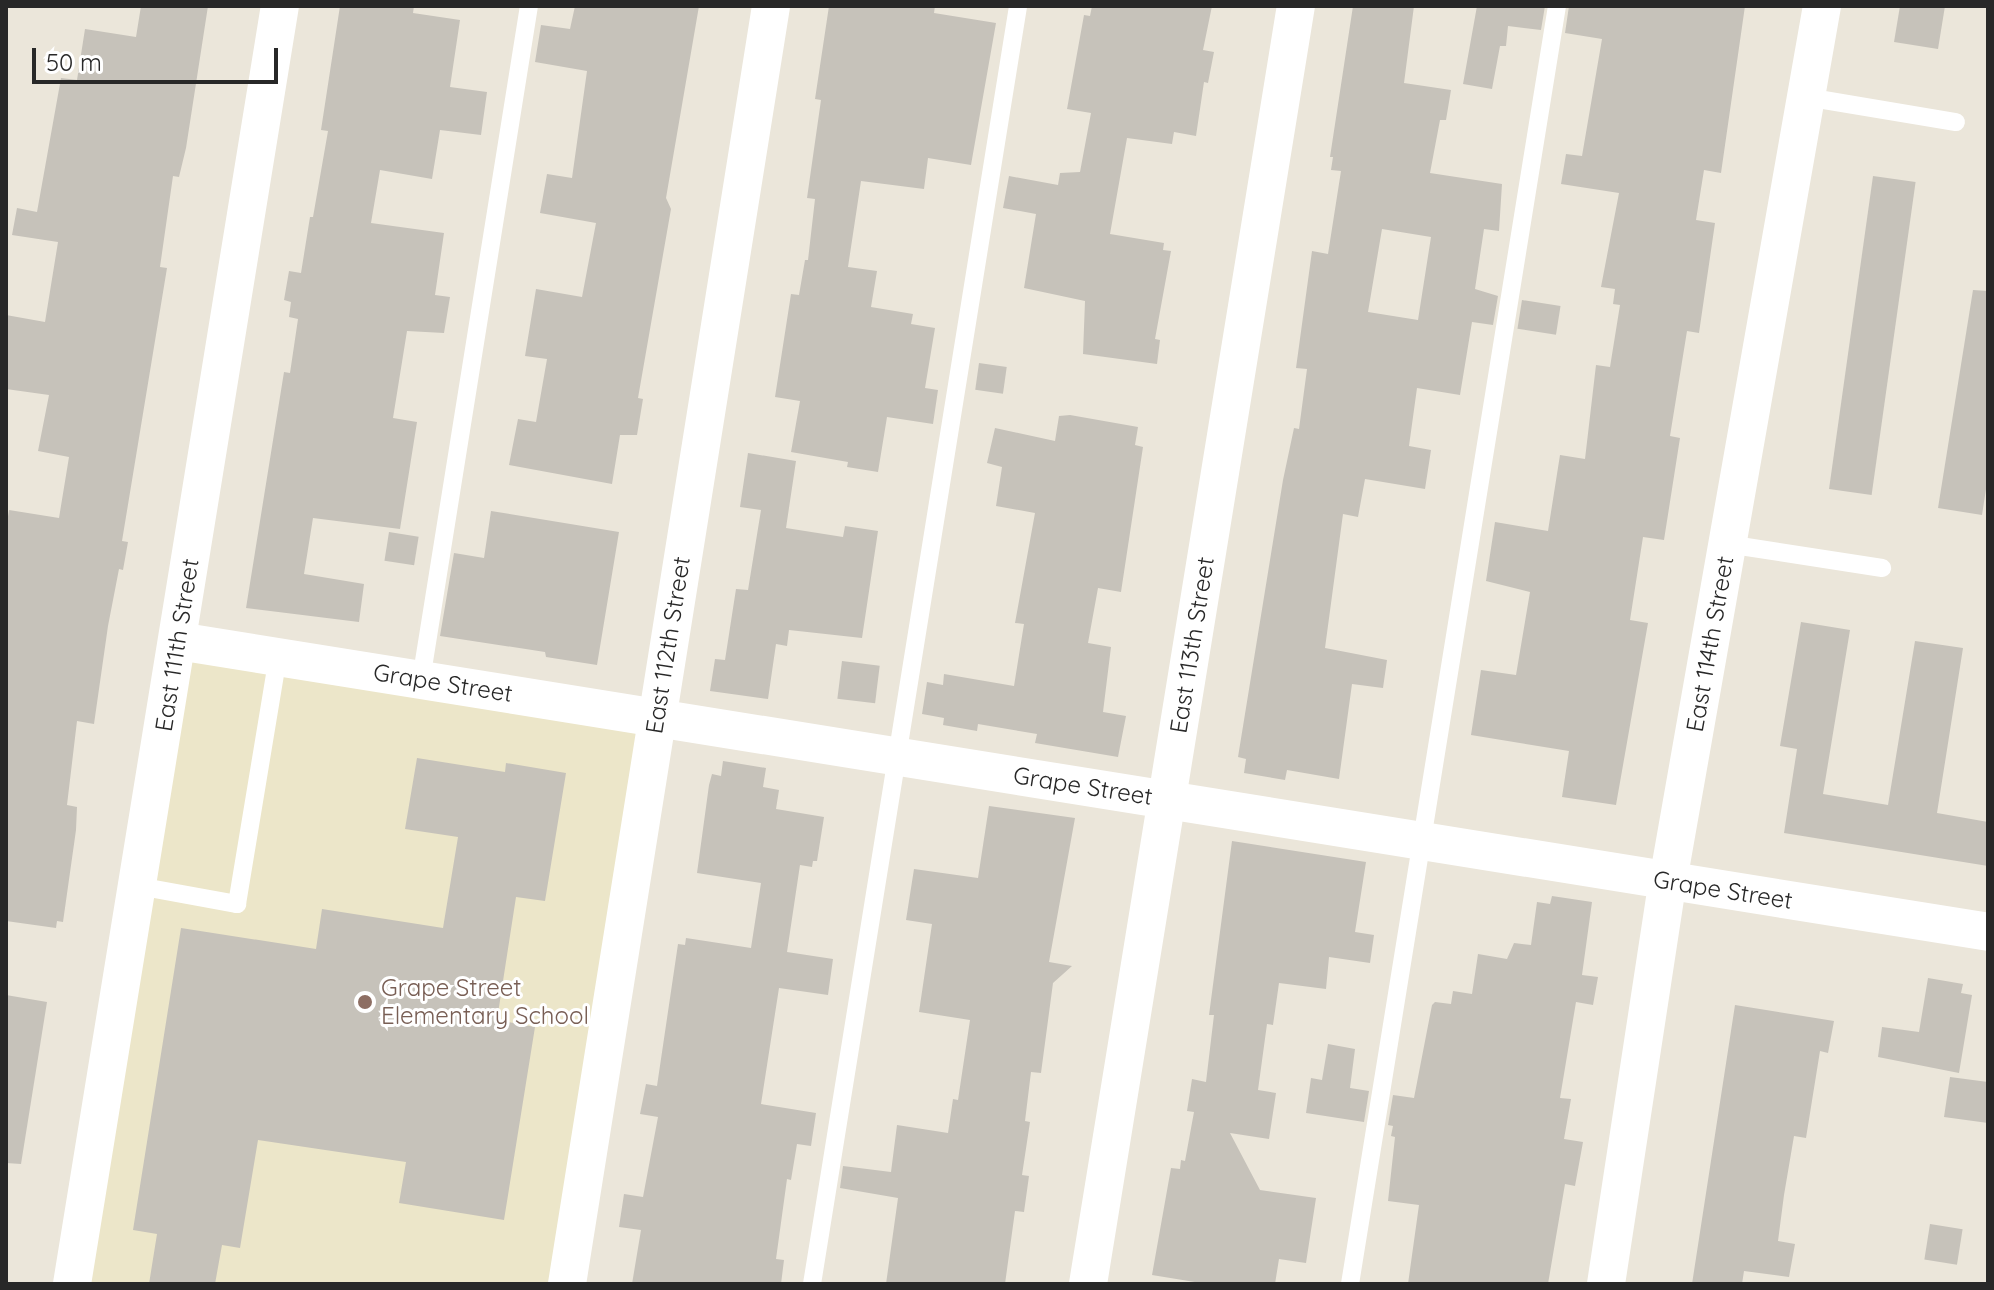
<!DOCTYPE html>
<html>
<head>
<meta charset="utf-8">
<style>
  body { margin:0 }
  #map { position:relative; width:1994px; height:1290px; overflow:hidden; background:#ebe6da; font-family:Quicksand,sans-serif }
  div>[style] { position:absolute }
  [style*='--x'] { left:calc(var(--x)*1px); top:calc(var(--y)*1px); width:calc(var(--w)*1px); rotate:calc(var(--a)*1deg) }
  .education>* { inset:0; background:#ece6c9; transform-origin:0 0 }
  .building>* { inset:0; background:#c6c2ba; transform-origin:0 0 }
  .service>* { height:18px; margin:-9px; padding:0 9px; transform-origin:9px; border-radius:9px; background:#fff }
  .minor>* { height:38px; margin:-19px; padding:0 19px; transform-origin:19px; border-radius:19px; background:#fff }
  .dots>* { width:22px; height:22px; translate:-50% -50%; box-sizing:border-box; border:4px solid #fff; border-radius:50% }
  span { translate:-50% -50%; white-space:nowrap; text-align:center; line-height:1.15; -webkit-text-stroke:6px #fff; paint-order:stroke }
  .street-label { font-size:24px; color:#282828 }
  .education-label { font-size:24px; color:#785e54 }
  .left { translate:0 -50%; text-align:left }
  .frame { position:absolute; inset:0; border:8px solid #282828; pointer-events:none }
  .scale { position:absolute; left:32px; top:48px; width:246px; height:36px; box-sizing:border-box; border:4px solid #282828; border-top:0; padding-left:10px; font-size:24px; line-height:28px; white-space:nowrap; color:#282828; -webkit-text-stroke:6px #fff; paint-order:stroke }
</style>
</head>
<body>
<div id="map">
  <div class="education">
    <i style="left:182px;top:645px;width:475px;height:647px;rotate:9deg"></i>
  </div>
  <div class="building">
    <i style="clip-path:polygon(141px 6px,208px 6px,186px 148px,179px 177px,173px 176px,160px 267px,167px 268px,122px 541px,128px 542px,123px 570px,119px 569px,108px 626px,94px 724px,77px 721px,67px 805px,77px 807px,76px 830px,63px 922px,57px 921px,56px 928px,6px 921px,6px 529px,9px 510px,59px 518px,69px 457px,38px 451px,49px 395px,6px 389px,6px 315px,45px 322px,58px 242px,12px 235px,17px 208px,37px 212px,61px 78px,77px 80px,85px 29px,136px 37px)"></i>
    <i style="clip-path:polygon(340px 6px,414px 6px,413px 13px,460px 20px,450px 87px,487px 92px,481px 135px,440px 130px,432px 179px,380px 170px,371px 223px,444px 233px,435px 295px,450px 297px,444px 333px,407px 331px,393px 418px,417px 422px,400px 529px,313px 518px,304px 574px,364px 584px,359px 622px,246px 608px,284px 372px,290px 373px,298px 319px,289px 317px,291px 302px,284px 300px,289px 271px,301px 273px,310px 217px,313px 217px,328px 131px,321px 130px)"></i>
    <i style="clip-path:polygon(575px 6px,699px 6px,666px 198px,671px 209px,638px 398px,643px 399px,637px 435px,620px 435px,612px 484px,509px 465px,518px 419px,536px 422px,547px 359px,525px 356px,536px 289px,582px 297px,596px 223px,540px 213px,547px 174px,572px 178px,587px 71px,535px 62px,541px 25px,570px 29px)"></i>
    <i style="clip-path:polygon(829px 6px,935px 6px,934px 13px,996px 23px,971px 165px,928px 158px,924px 189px,861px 181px,848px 267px,877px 271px,871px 307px,913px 314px,911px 324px,935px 328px,925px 388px,938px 390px,933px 424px,887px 417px,878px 472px,847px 467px,848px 462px,791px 452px,800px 401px,775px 397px,791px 294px,799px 295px,805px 260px,808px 260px,815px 199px,807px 198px,821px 100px,815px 99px)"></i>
    <i style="clip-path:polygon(1092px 6px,1212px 6px,1203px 50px,1214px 52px,1208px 83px,1204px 82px,1196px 136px,1174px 132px,1172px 144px,1127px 138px,1110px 234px,1164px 243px,1163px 250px,1171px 251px,1155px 339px,1160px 340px,1157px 364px,1083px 354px,1085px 301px,1024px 288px,1036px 214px,1003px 208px,1009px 176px,1058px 185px,1060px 173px,1080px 172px,1091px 113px,1067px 109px,1084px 15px,1090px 16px)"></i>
    <i style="clip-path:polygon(evenodd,1353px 6px,1414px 6px,1404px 83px,1451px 90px,1446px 120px,1440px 120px,1430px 173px,1502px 184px,1499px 231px,1484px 229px,1475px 289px,1498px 296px,1493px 325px,1472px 322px,1460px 395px,1417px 388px,1409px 446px,1431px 450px,1425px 489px,1365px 479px,1358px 517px,1343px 514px,1325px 648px,1387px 660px,1383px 688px,1352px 684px,1339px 779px,1287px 770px,1285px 780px,1244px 773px,1246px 759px,1238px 757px,1283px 480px,1294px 428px,1299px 429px,1307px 369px,1296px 368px,1312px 251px,1328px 254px,1341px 171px,1331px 170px,1333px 157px,1330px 157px,1353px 6px,1382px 229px,1431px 237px,1418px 320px,1368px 312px,1382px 229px)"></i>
    <i style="clip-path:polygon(1477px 6px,1545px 6px,1541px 30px,1508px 26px,1506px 46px,1500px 46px,1492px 89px,1463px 84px)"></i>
    <i style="clip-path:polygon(1569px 6px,1745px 6px,1721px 173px,1704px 170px,1696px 220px,1715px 223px,1699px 333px,1687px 331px,1670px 436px,1680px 438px,1664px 540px,1643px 537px,1630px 620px,1648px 623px,1616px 805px,1562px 797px,1569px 751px,1471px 735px,1481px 670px,1516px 675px,1530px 592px,1486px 581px,1495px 522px,1548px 531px,1560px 455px,1585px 459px,1596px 365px,1610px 367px,1620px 305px,1613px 304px,1615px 289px,1601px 287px,1619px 193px,1561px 184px,1566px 154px,1582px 156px,1602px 39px,1565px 33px)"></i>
    <i style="clip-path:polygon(1900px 6px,1945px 6px,1938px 49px,1894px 42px)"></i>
    <i style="left:1873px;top:176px;width:43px;height:316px;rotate:8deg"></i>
    <i style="clip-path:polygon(1973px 290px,1988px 291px,1988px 476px,1982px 515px,1938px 508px)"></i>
    <i style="left:1522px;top:300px;width:39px;height:29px;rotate:9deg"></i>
    <i style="left:979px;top:363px;width:28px;height:27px;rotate:8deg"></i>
    <i style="clip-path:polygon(1070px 415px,1138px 427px,1135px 445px,1143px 447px,1121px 592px,1098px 588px,1088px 643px,1111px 647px,1103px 712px,1126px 716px,1118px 757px,1035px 743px,1037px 734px,978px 724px,977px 731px,943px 725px,944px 718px,922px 714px,927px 682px,943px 685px,944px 674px,1014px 686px,1024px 624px,1015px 623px,1035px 513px,996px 506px,1002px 467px,987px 463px,995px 428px,1055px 441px,1059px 416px)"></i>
    <i style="clip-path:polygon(748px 453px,796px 461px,786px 528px,843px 537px,845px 526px,878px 531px,862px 638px,789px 630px,787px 646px,776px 644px,768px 699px,710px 691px,715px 659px,725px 660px,736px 589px,748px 590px,761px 510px,740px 507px)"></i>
    <i style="clip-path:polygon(491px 511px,619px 532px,597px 665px,546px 657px,545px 652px,440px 636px,454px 553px,484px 558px)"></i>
    <i style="left:389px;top:532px;width:30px;height:29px;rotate:9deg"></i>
    <i style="clip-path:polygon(1801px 622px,1850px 630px,1823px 794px,1888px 805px,1915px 641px,1963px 648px,1937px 813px,1988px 822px,1988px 866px,1784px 833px,1797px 749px,1780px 746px)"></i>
    <i style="left:842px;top:661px;width:38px;height:38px;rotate:7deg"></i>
    <i style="clip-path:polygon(417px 758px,505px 772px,506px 763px,566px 773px,545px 901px,516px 897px,497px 1020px,535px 1027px,504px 1220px,399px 1203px,406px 1162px,258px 1140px,240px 1248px,222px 1245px,215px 1284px,149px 1284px,157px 1234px,133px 1230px,181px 928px,316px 949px,322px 909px,443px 928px,458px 837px,405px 829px)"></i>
    <i style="clip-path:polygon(723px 761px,766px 768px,763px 787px,779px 790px,776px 809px,824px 817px,817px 861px,813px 861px,812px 867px,800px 865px,787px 952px,833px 959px,828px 995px,779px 988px,761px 1104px,816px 1113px,811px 1146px,797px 1144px,791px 1180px,787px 1179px,776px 1259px,784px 1260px,781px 1284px,632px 1284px,641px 1230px,619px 1227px,624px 1194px,643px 1197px,658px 1117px,640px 1114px,646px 1084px,657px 1086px,678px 944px,685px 945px,686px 938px,751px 948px,761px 883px,697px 873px,709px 785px,712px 774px,721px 776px)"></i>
    <i style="clip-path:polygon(989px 806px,1075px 818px,1049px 962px,1072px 966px,1053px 983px,1041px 1073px,1031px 1072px,1025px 1121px,1030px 1122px,1022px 1175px,1029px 1176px,1024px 1212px,1015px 1211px,1005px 1284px,886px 1284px,898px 1198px,840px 1188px,843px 1166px,891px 1172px,897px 1125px,948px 1133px,953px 1099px,958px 1100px,970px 1020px,919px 1012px,932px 924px,906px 920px,914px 869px,978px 878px)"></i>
    <i style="clip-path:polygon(1232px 841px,1366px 862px,1355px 932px,1374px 935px,1370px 963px,1329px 957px,1326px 989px,1279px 983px,1273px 1025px,1267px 1024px,1258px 1090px,1276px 1093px,1269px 1139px,1230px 1133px,1260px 1190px,1316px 1198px,1306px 1263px,1279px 1259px,1275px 1284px,1207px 1284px,1152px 1275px,1171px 1168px,1180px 1169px,1181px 1160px,1185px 1161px,1194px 1112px,1187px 1111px,1192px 1079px,1206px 1082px,1214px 1015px,1209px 1015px)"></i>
    <i style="clip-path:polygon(1552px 896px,1592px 902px,1582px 975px,1598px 977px,1593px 1005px,1576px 1002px,1560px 1098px,1571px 1099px,1564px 1139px,1583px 1142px,1575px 1186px,1565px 1184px,1548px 1284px,1408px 1284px,1419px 1205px,1388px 1201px,1395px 1137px,1391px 1136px,1393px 1126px,1388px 1125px,1393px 1095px,1414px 1098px,1432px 1005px,1435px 1002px,1451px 1004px,1453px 991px,1472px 994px,1478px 954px,1507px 959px,1514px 943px,1531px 945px,1537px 902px,1550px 904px)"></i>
    <i style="clip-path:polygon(1928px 978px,1963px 984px,1961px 993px,1972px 995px,1959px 1073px,1878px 1057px,1882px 1027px,1919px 1032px)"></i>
    <i style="clip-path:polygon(6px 995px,47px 1002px,21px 1164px,6px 1163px)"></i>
    <i style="clip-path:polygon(1735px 1005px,1834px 1021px,1828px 1053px,1820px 1051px,1806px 1138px,1794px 1136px,1784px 1195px,1778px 1241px,1795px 1244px,1789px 1277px,1744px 1271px,1742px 1284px,1692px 1284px)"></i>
    <i style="clip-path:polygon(1328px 1044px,1355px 1049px,1350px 1088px,1369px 1091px,1364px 1122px,1306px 1113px,1311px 1078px,1322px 1080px)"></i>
    <i style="clip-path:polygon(1950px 1077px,1988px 1082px,1988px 1123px,1944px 1117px)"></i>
    <i style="left:1930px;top:1224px;width:33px;height:36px;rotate:9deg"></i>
  </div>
  <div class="service">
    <i style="--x:1806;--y:97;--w:152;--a:9.5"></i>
    <i style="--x:1727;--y:544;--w:157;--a:8.8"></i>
    <i style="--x:421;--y:680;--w:683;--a:-80.9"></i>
    <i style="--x:138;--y:886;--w:101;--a:10.3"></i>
    <i style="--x:237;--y:904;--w:250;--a:-80.6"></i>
    <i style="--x:812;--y:1284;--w:1294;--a:-80.84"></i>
    <i style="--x:1350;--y:1284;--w:1295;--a:-80.8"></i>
  </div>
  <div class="minor">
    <i style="--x:178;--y:641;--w:1833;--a:9.13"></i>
    <i style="--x:72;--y:1284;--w:1295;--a:-80.76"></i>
    <i style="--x:567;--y:1284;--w:1294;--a:-80.93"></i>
    <i style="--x:1088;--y:1284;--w:1295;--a:-80.76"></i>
    <i style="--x:1606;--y:1284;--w:408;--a:-81.3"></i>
    <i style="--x:1668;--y:881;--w:888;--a:-80.02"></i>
  </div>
  <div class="dots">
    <i style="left:365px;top:1002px;background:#8d6e63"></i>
  </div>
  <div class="street-label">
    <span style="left:1710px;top:644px;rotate:-80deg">East 114th Street</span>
    <span style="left:177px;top:645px;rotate:-81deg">East 111th Street</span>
    <span style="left:668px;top:645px;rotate:-81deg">East 112th Street</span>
    <span style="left:1192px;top:645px;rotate:-81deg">East 113th Street</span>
    <span style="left:443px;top:683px;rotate:9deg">Grape Street</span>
    <span style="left:1083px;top:786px;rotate:9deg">Grape Street</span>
    <span style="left:1723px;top:890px;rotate:9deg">Grape Street</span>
  </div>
  <div class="education-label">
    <span class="left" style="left:381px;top:1002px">Grape Street<br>Elementary School</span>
  </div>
  <div class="frame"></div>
  <div class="scale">50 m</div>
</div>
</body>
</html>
